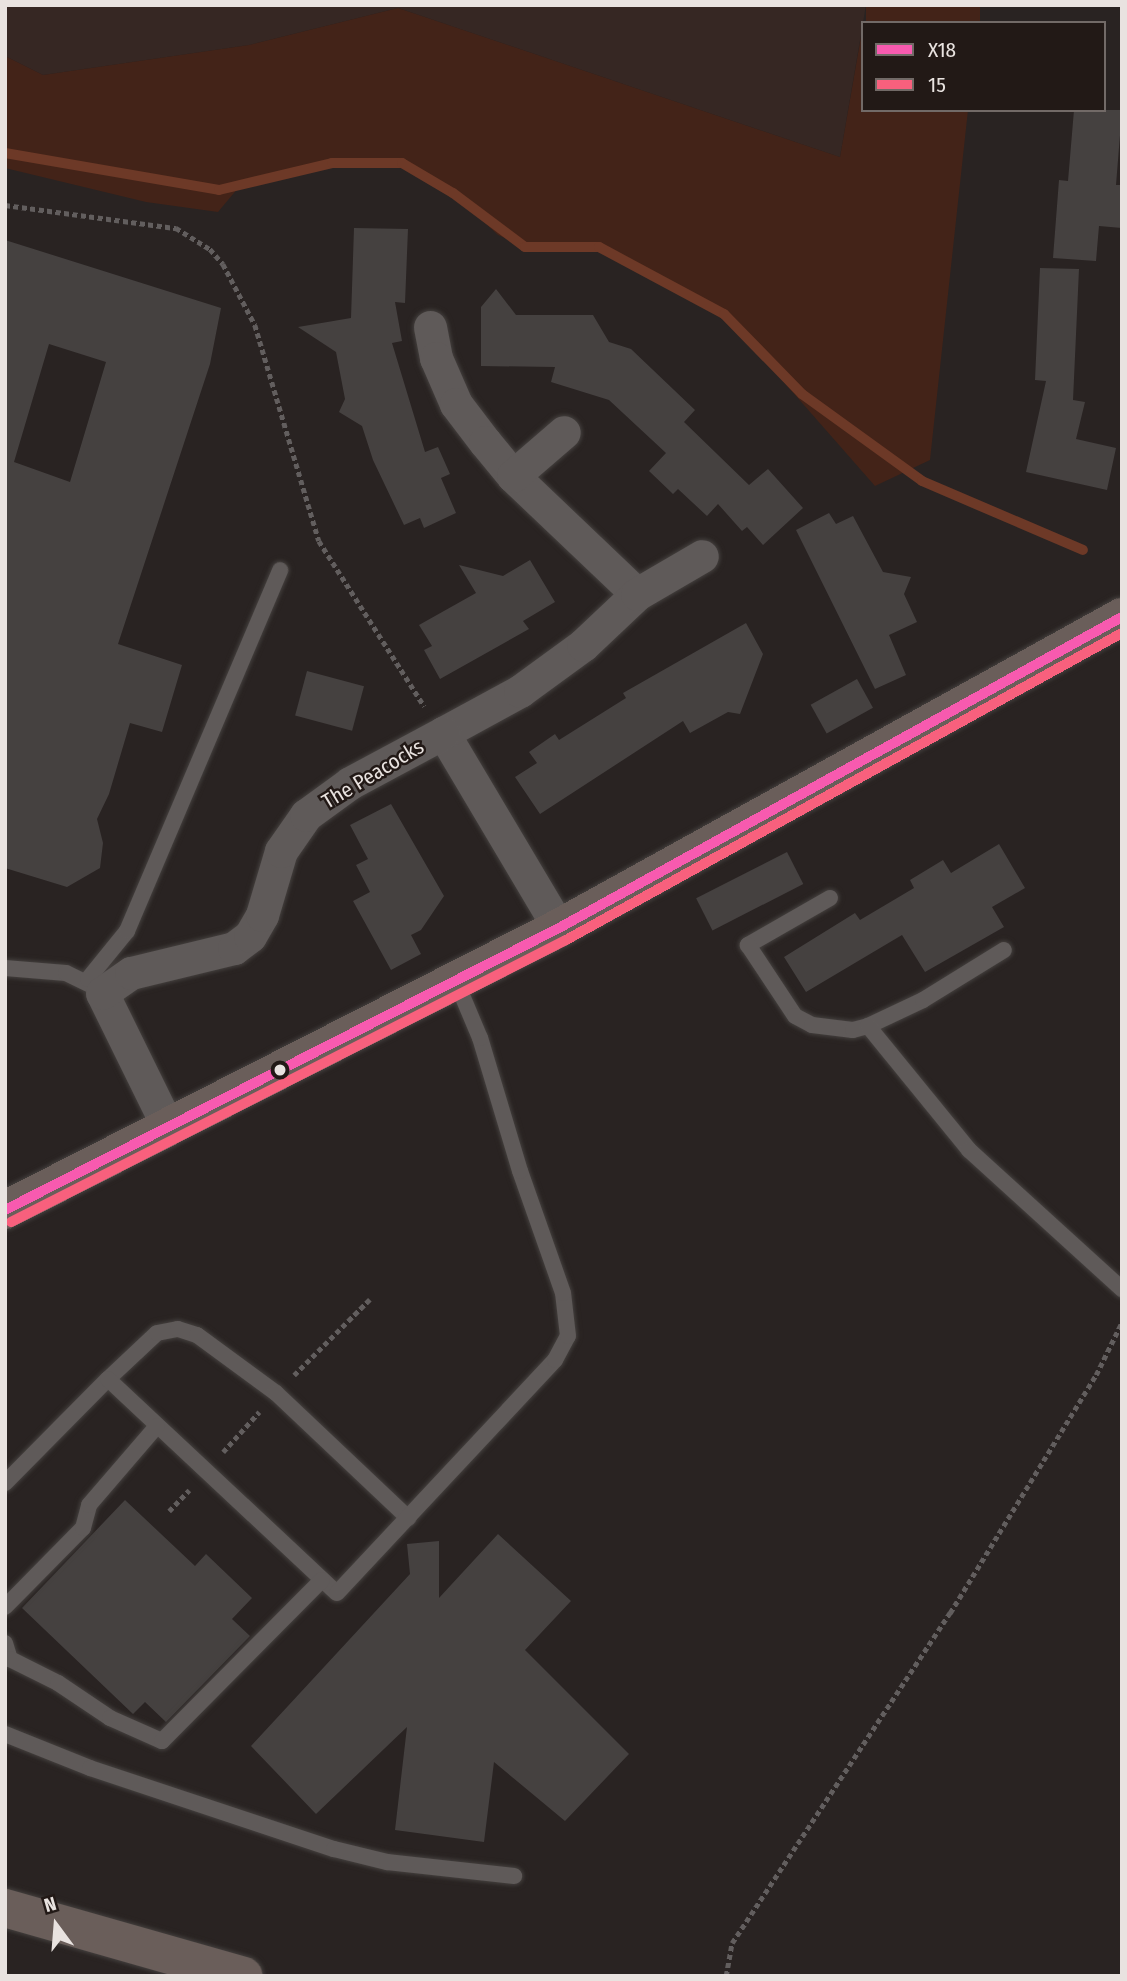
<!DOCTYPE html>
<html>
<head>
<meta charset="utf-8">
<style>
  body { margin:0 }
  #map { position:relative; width:1127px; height:1981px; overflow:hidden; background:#292322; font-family:"Fira Sans Condensed",sans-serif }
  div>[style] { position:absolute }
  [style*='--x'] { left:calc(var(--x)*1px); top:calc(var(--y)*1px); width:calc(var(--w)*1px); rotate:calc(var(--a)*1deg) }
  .built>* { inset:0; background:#362723 }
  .green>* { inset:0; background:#432318; transform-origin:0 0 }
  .stream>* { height:10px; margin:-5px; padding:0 5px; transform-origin:5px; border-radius:5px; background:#6d3927 }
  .building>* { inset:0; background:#454140; transform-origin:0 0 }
  .path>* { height:4.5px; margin-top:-2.25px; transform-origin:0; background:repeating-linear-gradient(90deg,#625e5e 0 5px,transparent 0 8.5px) }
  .roads { filter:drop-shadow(0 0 2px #44403e) drop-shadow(0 0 2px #44403e) }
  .lane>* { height:16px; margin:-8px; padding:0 8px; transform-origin:8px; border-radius:8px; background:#5f5a59 }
  .street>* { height:33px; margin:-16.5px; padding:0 16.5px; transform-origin:16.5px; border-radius:16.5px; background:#5f5a59 }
  .highway>* { height:38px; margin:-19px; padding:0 19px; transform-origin:19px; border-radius:19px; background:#6a5e5a }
  .bus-1>* { height:10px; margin:-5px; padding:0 5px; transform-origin:5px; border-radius:5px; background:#f75aaf }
  .bus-2>* { height:10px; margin:-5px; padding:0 5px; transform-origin:5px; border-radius:5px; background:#f8607d }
  .dots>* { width:19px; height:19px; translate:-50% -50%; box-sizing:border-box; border:4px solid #221916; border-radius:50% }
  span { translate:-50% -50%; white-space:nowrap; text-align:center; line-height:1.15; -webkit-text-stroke:5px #221916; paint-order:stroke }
  .street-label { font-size:21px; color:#e9e3e0 }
  .frame { position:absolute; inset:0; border:7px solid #e9e3e0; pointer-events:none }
  .legend { position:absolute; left:861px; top:21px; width:245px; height:91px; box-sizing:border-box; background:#221916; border:2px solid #726a67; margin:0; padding:9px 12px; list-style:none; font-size:21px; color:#e9e3e0 }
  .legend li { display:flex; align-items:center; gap:14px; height:35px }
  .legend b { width:35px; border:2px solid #726a67 }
  .north { position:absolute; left:21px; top:1890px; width:70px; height:70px; -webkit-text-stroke:5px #221916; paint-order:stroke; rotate:344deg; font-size:19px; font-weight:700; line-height:28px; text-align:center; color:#e9e3e0 }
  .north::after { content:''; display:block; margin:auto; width:24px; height:32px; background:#e9e3e0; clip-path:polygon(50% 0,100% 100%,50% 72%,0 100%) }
</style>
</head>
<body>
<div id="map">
  <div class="built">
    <i style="clip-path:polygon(5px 5px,866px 5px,840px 157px,398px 8px,249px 45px,43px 75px,5px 56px)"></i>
  </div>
  <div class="green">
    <i style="left:866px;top:5px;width:114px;height:18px"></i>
    <i style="clip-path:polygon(398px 8px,840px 157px,863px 25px,863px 110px,968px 110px,930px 460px,875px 486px,724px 314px,599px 247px,525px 247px,498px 235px,453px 193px,402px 163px,332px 163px,244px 181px,218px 212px,146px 202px,5px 168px,5px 56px,43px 75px,249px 45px)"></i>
  </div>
  <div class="stream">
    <i style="--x:5;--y:153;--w:217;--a:9.8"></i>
    <i style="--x:219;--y:190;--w:116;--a:-13.4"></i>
    <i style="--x:332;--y:163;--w:70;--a:0"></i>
    <i style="--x:402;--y:163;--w:59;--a:30.5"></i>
    <i style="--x:453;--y:193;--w:90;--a:36.9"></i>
    <i style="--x:525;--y:247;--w:74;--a:0"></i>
    <i style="--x:599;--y:247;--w:142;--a:28.2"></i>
    <i style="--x:724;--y:314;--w:112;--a:45.7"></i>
    <i style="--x:802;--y:394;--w:148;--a:35.9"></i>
    <i style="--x:922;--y:481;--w:175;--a:23.2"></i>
  </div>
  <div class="building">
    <i style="clip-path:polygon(1074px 110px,1122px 110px,1116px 185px,1122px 185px,1122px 228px,1099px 226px,1096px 261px,1053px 258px,1059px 180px,1068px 181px)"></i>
    <i style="clip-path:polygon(354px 228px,408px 229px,405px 303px,395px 302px,402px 341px,392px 343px,425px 452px,438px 447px,450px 474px,441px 478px,456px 513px,424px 528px,420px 518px,404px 525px,373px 460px,362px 426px,339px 412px,345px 399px,336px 352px,298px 327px,351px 318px)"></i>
    <i style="clip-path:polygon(evenodd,5px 240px,221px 308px,210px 364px,118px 644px,182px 665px,162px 732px,130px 723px,109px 794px,97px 819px,103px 843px,100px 868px,67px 887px,5px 868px,5px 240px,49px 344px,106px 362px,70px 482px,14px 462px,49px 344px)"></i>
    <i style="clip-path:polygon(1040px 268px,1079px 269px,1073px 400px,1085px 402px,1076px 439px,1116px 448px,1107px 490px,1026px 472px,1046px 381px,1035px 380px)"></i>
    <i style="clip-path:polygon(496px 289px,516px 315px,593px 315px,609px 342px,631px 349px,695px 410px,684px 422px,749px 485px,768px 469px,803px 508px,763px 545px,747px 527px,742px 531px,718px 504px,707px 516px,678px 489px,673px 494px,649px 471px,666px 453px,609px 400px,551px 382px,555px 367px,481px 366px,481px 307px)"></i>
    <i style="clip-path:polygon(829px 513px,836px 524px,853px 516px,883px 572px,911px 577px,904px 594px,917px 622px,889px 635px,906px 675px,875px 689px,796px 530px)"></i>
    <i style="clip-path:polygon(530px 560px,555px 602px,523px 621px,529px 629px,440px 679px,424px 650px,432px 646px,419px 625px,476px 593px,459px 565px,503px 576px)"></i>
    <i style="clip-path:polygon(746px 623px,763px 654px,740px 714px,728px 712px,690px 733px,683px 721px,540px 814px,515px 777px,537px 763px,529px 752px,555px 734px,559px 740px,626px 698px,623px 693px)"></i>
    <i style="left:307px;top:671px;width:59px;height:46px;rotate:15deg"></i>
    <i style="left:857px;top:679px;width:33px;height:53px;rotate:61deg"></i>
    <i style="clip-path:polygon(391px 804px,444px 896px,421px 930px,411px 935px,421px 954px,391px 970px,353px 901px,370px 892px,356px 865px,368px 859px,350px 825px)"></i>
    <i style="clip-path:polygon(999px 844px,1025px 888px,992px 907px,1004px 927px,925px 972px,902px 935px,806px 992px,784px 957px,855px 913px,860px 920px,914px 888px,910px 880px,943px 860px,951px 873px)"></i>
    <i style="left:787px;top:852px;width:36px;height:102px;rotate:63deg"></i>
    <i style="clip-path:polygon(125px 1500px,195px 1566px,206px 1554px,252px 1598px,232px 1619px,250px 1636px,166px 1722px,145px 1702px,133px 1714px,22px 1608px)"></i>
    <i style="clip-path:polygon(498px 1534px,571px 1601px,525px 1650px,629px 1754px,565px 1821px,494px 1762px,484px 1842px,395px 1830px,407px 1727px,316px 1814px,251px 1746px,410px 1574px,407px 1544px,439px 1541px,439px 1598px)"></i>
  </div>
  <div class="path">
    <i style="--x:5;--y:205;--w:173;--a:7.7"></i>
    <i style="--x:176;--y:228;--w:40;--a:32"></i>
    <i style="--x:210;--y:249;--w:20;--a:49"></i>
    <i style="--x:223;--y:264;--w:69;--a:62.3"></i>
    <i style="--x:255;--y:325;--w:225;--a:73.5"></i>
    <i style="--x:319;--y:541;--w:196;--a:57.5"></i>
    <i style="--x:294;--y:1375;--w:107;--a:-45"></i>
    <i style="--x:223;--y:1452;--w:54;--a:-48"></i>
    <i style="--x:169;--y:1511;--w:29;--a:-46"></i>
    <i style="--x:726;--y:1976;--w:34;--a:-80"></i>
    <i style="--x:732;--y:1943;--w:396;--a:-56.6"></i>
    <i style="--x:950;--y:1613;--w:279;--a:-58.5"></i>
    <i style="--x:1096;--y:1375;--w:59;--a:-63.9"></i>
  </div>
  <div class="roads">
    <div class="lane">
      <i style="--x:830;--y:898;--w:95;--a:150.2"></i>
      <i style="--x:748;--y:945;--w:85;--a:56.5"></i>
      <i style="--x:795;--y:1016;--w:19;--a:28"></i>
      <i style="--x:812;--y:1025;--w:41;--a:7"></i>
      <i style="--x:853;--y:1030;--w:16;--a:-15"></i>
      <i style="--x:868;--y:1026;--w:61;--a:-25.3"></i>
      <i style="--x:923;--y:1000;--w:95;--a:-31.7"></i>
      <i style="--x:5;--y:968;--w:61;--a:4.7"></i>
      <i style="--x:66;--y:973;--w:32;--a:26"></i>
      <i style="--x:88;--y:979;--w:62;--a:-50.9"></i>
      <i style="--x:127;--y:931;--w:392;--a:-67"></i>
      <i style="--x:868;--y:1026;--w:160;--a:50.8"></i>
      <i style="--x:969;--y:1150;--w:207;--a:42.3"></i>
      <i style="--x:108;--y:1379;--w:67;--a:-43.2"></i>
      <i style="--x:157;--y:1333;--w:21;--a:-11"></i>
      <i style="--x:178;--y:1329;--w:20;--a:18"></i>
      <i style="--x:197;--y:1335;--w:98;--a:36.3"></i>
      <i style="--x:276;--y:1393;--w:182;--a:43.4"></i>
      <i style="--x:5;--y:1483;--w:146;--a:-45.3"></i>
      <i style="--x:108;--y:1379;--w:313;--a:43.1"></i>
      <i style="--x:337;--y:1593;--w:319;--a:-46.9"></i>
      <i style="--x:555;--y:1360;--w:27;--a:-62"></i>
      <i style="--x:568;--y:1336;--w:43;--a:-96.6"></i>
      <i style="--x:563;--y:1293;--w:129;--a:-109.4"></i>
      <i style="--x:520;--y:1171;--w:139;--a:-106.7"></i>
      <i style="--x:480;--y:1038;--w:62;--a:-112.8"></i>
      <i style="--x:5;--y:1607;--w:111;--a:-45.4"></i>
      <i style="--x:83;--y:1528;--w:24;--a:-75"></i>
      <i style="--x:89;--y:1505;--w:104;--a:-49.3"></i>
      <i style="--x:5;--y:1643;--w:17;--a:73"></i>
      <i style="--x:10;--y:1659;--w:54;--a:26.6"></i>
      <i style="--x:58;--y:1683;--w:63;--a:33.9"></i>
      <i style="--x:110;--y:1718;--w:57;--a:23.9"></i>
      <i style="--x:162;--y:1741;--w:227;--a:-45.2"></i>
      <i style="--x:5;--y:1734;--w:92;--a:21.8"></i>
      <i style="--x:90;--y:1768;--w:257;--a:18.4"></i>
      <i style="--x:334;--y:1849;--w:55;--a:13.8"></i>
      <i style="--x:387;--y:1862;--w:128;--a:6.3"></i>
    </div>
    <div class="street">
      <i style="--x:430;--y:327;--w:32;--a:79"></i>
      <i style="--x:436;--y:358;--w:50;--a:66.5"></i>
      <i style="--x:456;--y:404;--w:48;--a:52.7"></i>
      <i style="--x:485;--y:442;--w:44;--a:50.5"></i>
      <i style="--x:513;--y:476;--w:171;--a:43.6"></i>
      <i style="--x:513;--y:476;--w:67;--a:-40.8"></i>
      <i style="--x:559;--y:928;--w:227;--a:-120.7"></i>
      <i style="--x:443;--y:733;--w:88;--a:-28.6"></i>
      <i style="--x:520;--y:691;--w:78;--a:-36.1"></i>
      <i style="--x:583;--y:645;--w:74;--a:-43.4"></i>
      <i style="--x:637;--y:594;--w:75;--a:-30.3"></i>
      <i style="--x:168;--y:1127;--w:149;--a:-116.2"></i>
      <i style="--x:102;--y:993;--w:35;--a:-35"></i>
      <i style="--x:131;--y:973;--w:106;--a:-13.6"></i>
      <i style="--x:234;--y:948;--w:20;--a:-37"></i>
      <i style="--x:250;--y:936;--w:24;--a:-60"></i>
      <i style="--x:262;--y:915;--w:67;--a:-73.5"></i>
      <i style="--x:281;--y:851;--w:44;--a:-55.2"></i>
      <i style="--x:306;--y:815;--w:54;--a:-36"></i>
      <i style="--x:350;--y:783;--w:106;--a:-28.3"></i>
    </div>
    <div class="highway">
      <i style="--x:5;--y:1210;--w:622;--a:-26.98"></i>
      <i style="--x:559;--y:928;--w:643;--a:-28.92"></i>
      <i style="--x:5;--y:1908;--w:248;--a:15.9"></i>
    </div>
  </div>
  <div class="bus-1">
    <i style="--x:5;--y:1210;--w:622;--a:-26.98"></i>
    <i style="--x:559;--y:928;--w:643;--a:-28.92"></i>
  </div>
  <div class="bus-2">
    <i style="--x:11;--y:1222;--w:623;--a:-26.94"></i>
    <i style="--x:566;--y:940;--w:635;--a:-28.91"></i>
  </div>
  <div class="dots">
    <i style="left:280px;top:1070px;background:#e9e3e0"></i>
  </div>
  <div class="street-label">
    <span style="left:373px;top:774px;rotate:-31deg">The Peacocks</span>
  </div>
  <div class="frame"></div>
  <ul class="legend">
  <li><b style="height:9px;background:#f75aaf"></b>X18</li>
  <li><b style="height:9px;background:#f8607d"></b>15</li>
  </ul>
  <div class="north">N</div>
</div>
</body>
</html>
